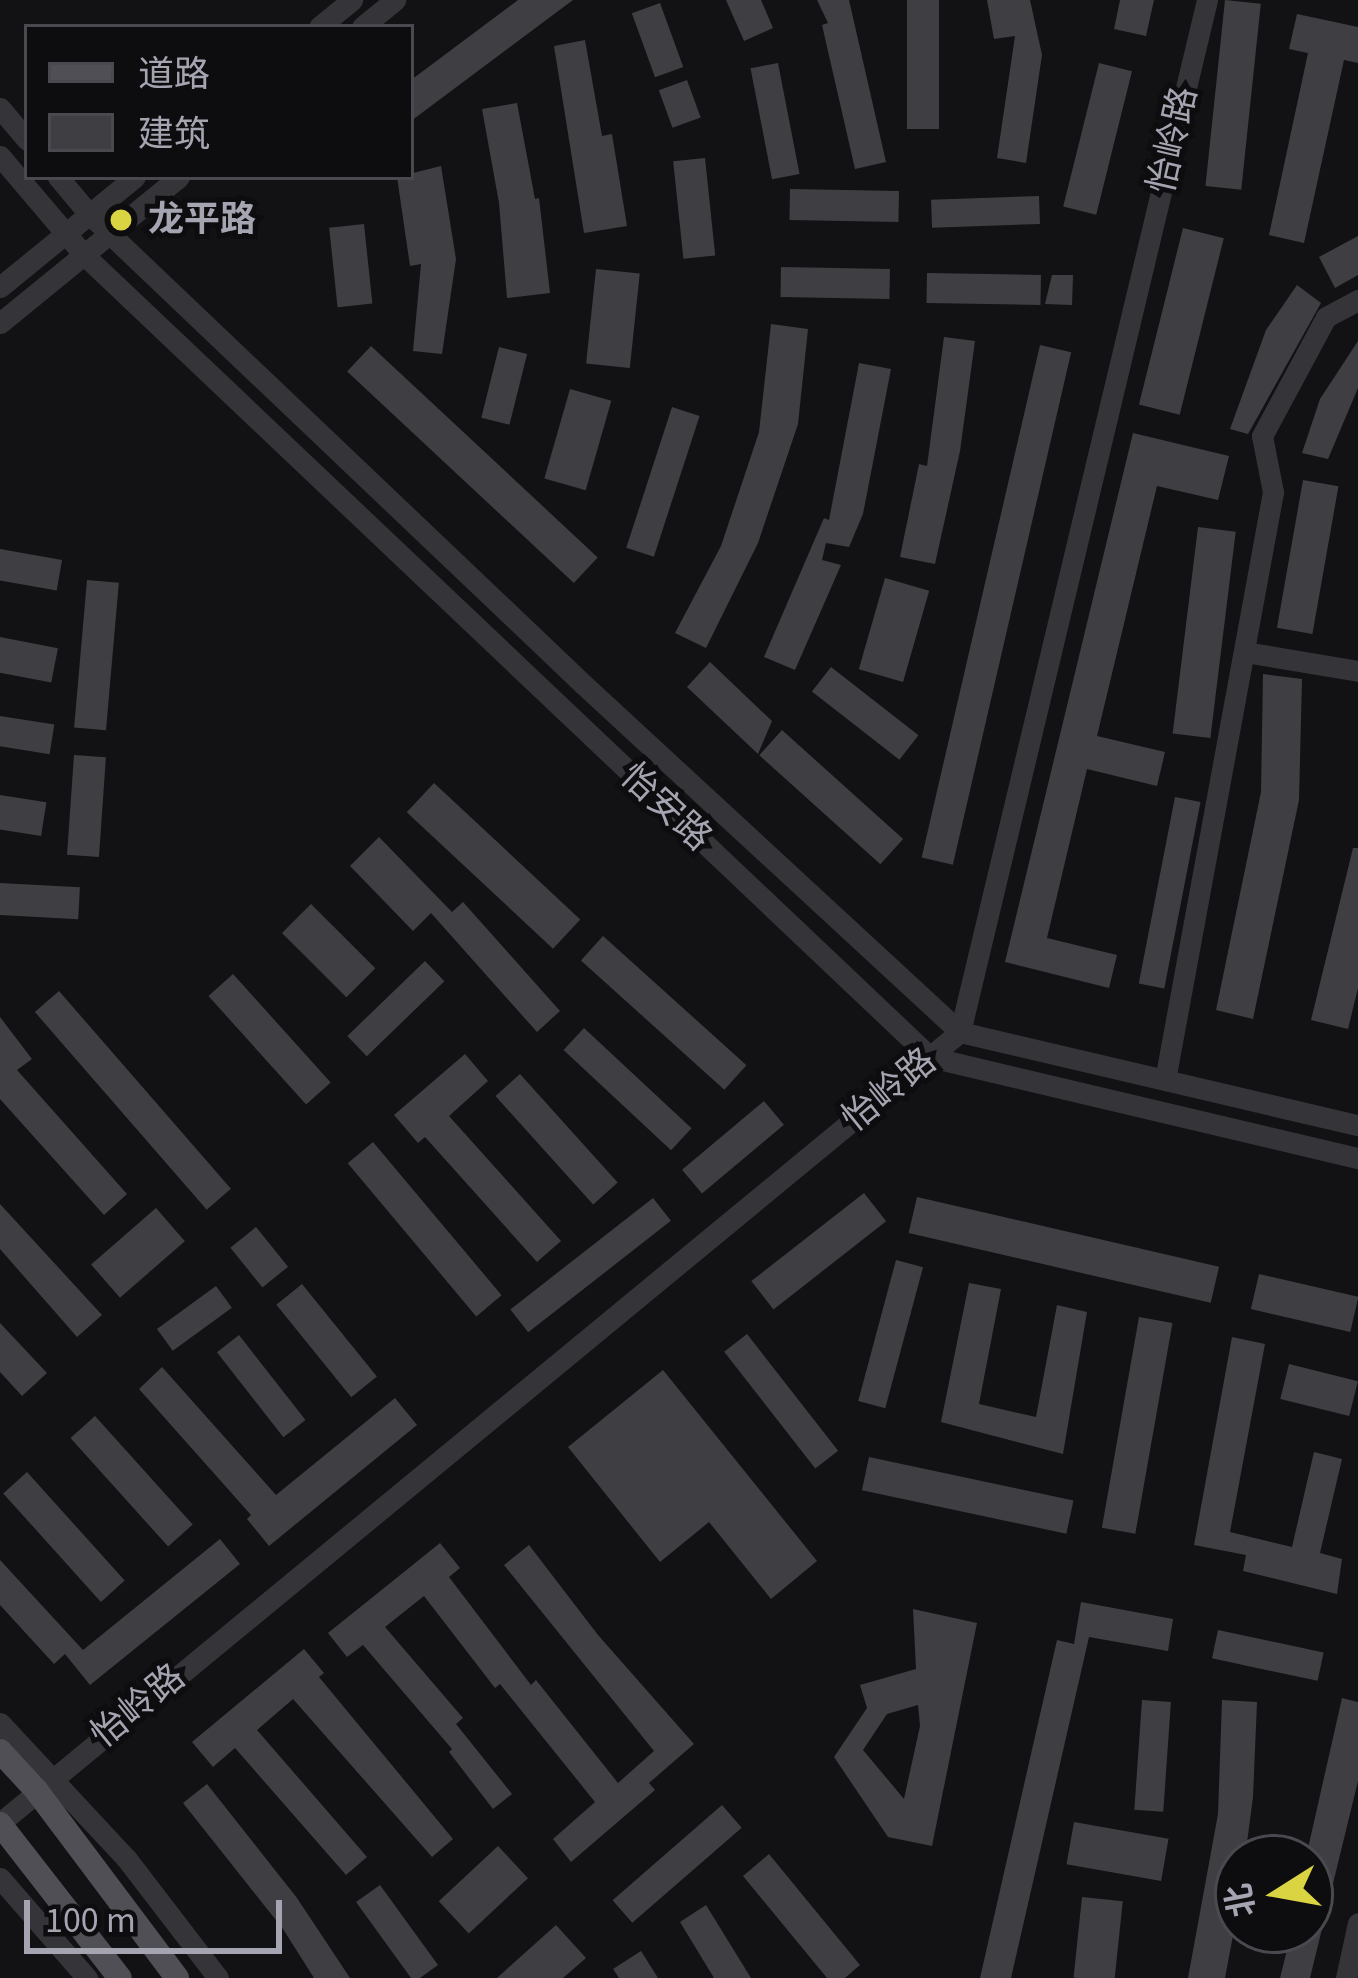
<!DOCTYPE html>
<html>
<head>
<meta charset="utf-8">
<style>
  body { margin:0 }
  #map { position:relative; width:1358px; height:1978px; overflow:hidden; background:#121113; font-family:"Source Sans 3","Noto Sans SC",sans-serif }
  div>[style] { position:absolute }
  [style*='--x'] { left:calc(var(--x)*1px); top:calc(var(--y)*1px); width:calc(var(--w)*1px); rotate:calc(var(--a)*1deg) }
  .building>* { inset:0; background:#3f3f43; transform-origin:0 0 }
  .minor>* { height:21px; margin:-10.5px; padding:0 10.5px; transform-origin:10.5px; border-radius:10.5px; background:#353539 }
  .major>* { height:24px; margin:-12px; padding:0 12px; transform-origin:12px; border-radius:12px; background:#504f56 }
  .dots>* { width:33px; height:33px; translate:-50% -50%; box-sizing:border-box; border:6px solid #0d0c0e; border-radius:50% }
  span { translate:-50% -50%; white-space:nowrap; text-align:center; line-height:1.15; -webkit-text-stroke:10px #0d0c0e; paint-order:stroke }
  .street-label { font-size:36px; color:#a5a5b2 }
  .poi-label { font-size:36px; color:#a5a5b2; font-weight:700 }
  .left { translate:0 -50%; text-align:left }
  .legend { position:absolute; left:24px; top:24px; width:390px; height:156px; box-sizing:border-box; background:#0d0c0e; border:3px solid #4a4950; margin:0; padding:15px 21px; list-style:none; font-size:36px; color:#a5a5b2 }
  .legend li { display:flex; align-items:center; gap:24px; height:60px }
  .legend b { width:60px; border:3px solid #4a4950 }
  .north { position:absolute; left:1214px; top:1834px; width:120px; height:120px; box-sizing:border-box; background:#0d0c0e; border:3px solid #4a4950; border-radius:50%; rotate:259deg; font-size:33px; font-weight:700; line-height:48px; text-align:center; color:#a5a5b2 }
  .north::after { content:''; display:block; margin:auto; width:42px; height:54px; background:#dad442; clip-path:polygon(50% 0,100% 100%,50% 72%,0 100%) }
  .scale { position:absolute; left:24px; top:1900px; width:258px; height:54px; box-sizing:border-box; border:6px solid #a5a5b2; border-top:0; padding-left:15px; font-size:36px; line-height:42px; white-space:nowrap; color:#a5a5b2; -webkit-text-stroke:9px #0d0c0e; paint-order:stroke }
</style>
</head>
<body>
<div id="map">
  <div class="building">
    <i style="clip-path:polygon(518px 0,573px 0,411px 121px,411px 80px)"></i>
    <i style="clip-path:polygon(726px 0,761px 0,773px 28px,744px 41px)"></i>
    <i style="clip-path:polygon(817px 0,849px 0,886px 162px,855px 169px,822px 25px,828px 23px)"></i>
    <i style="left:907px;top:0;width:32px;height:129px"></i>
    <i style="clip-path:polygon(987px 0,1030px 0,1042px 55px,1026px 163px,997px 158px,1015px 36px,994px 39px)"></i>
    <i style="clip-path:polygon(1120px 0,1154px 0,1146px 36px,1114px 29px)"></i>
    <i style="left:1225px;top:0;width:36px;height:187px;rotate:6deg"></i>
    <i style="left:660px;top:3px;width:68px;height:30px;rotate:70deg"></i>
    <i style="clip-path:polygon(1297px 14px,1358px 27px,1358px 63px,1344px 60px,1304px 243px,1269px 235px,1308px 53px,1289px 49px)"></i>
    <i style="clip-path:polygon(585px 40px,602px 136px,612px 134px,627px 226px,584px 233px,554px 46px)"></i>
    <i style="left:778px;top:63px;width:113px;height:28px;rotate:79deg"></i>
    <i style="left:1099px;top:63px;width:34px;height:148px;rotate:14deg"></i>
    <i style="left:687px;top:80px;width:40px;height:30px;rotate:70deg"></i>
    <i style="clip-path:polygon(517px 103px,535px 199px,539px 198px,550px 293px,507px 298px,499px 203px,482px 109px)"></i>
    <i style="left:705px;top:158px;width:98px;height:32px;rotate:84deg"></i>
    <i style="clip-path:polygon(441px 166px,456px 259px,442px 354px,413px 351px,421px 264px,410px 266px,397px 177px)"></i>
    <i style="left:790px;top:189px;width:109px;height:31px;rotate:1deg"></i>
    <i style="left:1039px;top:196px;width:28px;height:108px;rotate:88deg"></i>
    <i style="left:364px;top:224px;width:80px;height:35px;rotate:84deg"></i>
    <i style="left:1183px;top:228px;width:42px;height:182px;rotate:14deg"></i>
    <i style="clip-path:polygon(1358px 236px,1358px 275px,1335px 288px,1319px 257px)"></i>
    <i style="left:781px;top:267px;width:109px;height:30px;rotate:1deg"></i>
    <i style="left:596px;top:269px;width:44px;height:95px;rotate:6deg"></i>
    <i style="left:927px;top:273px;width:114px;height:30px;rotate:1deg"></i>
    <i style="clip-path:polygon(1052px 275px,1073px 275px,1072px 305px,1045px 304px)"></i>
    <i style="clip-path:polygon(1297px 285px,1321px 303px,1248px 434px,1230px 429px,1266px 330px)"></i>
    <i style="clip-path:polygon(771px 324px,808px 329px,798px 424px,758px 543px,706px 648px,675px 633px,721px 546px,759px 432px)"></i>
    <i style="clip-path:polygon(944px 337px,975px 341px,960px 451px,935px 564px,900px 557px,919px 464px,927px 466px)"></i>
    <i style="clip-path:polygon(1358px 341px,1358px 388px,1328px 459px,1302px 453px,1320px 399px)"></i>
    <i style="left:1040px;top:345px;width:32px;height:526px;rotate:13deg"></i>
    <i style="left:371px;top:346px;width:310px;height:35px;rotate:43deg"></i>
    <i style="left:499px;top:347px;width:29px;height:73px;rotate:14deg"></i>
    <i style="clip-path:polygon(859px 363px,891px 369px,863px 514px,849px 547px,826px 543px,822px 560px,841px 565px,795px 670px,764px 657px,824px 518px,829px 520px)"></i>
    <i style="left:570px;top:389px;width:43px;height:93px;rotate:16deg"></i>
    <i style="left:672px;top:407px;width:29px;height:148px;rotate:18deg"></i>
    <i style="clip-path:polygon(1133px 433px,1229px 456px,1218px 500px,1157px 486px,1097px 736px,1165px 752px,1157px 786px,1087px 769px,1047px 938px,1117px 955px,1109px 988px,1005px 962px)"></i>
    <i style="left:1303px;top:480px;width:36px;height:150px;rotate:10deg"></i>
    <i style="left:1198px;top:527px;width:38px;height:208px;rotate:7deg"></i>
    <i style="left:0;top:549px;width:63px;height:31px;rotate:10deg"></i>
    <i style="left:885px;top:578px;width:46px;height:95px;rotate:16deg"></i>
    <i style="left:87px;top:580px;width:32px;height:148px;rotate:5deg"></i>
    <i style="left:0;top:637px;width:59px;height:35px;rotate:11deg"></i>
    <i style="clip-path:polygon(710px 662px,772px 721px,758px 754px,687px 687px)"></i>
    <i style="left:831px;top:667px;width:111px;height:31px;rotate:38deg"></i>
    <i style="clip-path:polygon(1263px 674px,1302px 679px,1299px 800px,1253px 1019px,1216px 1010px,1261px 792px)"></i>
    <i style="left:0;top:716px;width:55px;height:30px;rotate:9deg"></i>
    <i style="left:782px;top:730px;width:163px;height:34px;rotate:42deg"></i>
    <i style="left:74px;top:755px;width:32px;height:100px;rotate:4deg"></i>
    <i style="left:434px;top:783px;width:200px;height:40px;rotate:43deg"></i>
    <i style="left:0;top:795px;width:47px;height:34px;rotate:9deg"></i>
    <i style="left:1175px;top:797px;width:26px;height:190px;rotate:11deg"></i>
    <i style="clip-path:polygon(379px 837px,452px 912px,463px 902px,560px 1011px,537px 1032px,431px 913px,413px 931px,350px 866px)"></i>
    <i style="clip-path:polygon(1353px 848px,1358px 848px,1358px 988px,1348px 1029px,1311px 1020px)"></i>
    <i style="left:0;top:883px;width:80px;height:32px;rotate:3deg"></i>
    <i style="left:311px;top:904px;width:91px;height:41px;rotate:45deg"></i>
    <i style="left:603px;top:936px;width:193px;height:33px;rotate:42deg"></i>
    <i style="left:425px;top:961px;width:28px;height:108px;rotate:46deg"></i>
    <i style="left:233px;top:974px;width:146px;height:33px;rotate:48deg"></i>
    <i style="left:59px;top:991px;width:262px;height:32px;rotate:49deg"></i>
    <i style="clip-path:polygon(0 1017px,32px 1059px,17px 1070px,127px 1194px,104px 1215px,0 1099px)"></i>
    <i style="left:584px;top:1028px;width:147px;height:30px;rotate:43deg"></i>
    <i style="clip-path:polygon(465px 1054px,488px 1081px,449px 1116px,561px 1241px,537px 1262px,425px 1137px,418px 1143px,394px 1115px)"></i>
    <i style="left:520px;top:1074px;width:146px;height:33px;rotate:48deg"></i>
    <i style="left:764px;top:1101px;width:31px;height:107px;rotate:50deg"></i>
    <i style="left:373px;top:1142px;width:200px;height:33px;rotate:50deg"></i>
    <i style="left:864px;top:1193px;width:36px;height:143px;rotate:52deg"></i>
    <i style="left:917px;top:1197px;width:310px;height:37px;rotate:13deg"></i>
    <i style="left:653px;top:1198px;width:29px;height:181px;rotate:52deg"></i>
    <i style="clip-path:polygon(0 1204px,102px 1315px,77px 1337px,0 1249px)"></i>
    <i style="left:156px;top:1208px;width:44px;height:86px;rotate:49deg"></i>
    <i style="left:256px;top:1227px;width:51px;height:33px;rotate:51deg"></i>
    <i style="left:896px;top:1260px;width:28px;height:146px;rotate:15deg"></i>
    <i style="left:1259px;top:1274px;width:102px;height:36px;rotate:13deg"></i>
    <i style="clip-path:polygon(969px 1283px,1001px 1289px,979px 1404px,1036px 1417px,1057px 1305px,1087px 1312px,1063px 1454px,941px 1422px)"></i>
    <i style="left:302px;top:1284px;width:119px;height:33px;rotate:51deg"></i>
    <i style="left:216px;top:1286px;width:27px;height:73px;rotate:54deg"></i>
    <i style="left:1139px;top:1317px;width:34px;height:214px;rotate:10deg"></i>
    <i style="clip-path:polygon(0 1323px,47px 1373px,22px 1396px,0 1372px)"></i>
    <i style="left:747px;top:1334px;width:148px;height:29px;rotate:52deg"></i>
    <i style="left:239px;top:1335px;width:108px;height:28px;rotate:52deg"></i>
    <i style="clip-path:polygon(1232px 1337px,1265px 1344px,1230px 1532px,1292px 1547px,1314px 1452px,1342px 1459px,1320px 1553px,1342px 1559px,1337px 1594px,1243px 1571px,1246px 1555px,1194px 1545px)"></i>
    <i style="left:1289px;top:1364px;width:71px;height:36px;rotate:14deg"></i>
    <i style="clip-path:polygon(162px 1367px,276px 1495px,395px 1398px,417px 1425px,269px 1546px,247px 1519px,251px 1515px,139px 1389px)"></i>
    <i style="clip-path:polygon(663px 1370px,817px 1561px,771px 1599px,709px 1522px,660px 1562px,568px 1447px)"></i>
    <i style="left:95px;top:1416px;width:146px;height:33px;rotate:48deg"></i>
    <i style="left:869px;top:1457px;width:209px;height:34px;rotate:12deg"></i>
    <i style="left:27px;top:1472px;width:146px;height:32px;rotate:48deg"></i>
    <i style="clip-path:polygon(220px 1539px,240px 1564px,90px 1685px,65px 1654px,54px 1664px,0 1605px,0 1560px,83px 1650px)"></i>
    <i style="clip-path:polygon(440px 1543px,460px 1568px,449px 1577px,531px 1685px,536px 1680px,618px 1783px,654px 1751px,504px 1565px,529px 1545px,598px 1635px,694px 1744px,649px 1783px,655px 1790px,571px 1862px,553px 1839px,595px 1802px,500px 1684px,495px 1688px,424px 1596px,385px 1627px,463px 1718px,456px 1724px,512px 1794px,493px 1809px,449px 1752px,452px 1749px,363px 1645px,347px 1657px,328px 1633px)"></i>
    <i style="clip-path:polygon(1081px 1602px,1173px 1619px,1168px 1651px,1089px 1637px,1011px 1978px,980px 1978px,1057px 1640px,1074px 1644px)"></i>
    <i style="clip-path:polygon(evenodd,913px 1609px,977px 1623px,932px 1846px,888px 1837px,834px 1757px,867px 1708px,860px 1685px,916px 1669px,913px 1609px,918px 1705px,920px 1726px,904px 1799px,863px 1750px,887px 1714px,918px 1705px)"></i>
    <i style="left:1218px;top:1630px;width:108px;height:29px;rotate:12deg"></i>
    <i style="clip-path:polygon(304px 1649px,324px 1673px,319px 1677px,453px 1839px,432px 1857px,293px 1699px,257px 1730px,367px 1857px,346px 1875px,235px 1748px,213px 1767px,192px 1742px)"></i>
    <i style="clip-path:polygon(1342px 1698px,1358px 1702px,1358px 1781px,1310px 1978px,1280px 1978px,1292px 1930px,1310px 1930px,1309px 1844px)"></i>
    <i style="left:1142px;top:1700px;width:29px;height:110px;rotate:4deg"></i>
    <i style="clip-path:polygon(1222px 1700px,1257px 1702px,1253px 1797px,1245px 1858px,1238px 1858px,1238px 1909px,1225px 1978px,1188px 1978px,1218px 1814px)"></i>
    <i style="clip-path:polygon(207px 1784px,297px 1898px,350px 1978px,314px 1978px,283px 1929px,183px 1803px)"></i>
    <i style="left:722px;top:1805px;width:30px;height:145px;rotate:49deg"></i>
    <i style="left:1074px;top:1822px;width:96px;height:43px;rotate:10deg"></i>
    <i style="left:498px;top:1846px;width:44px;height:81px;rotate:47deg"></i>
    <i style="clip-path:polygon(769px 1854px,860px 1965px,845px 1978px,827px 1978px,743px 1876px)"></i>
    <i style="clip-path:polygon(380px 1885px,438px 1965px,420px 1978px,411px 1978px,356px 1902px)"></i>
    <i style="left:1082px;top:1897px;width:41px;height:81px;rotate:6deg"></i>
    <i style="clip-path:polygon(706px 1905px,751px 1978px,714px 1978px,680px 1922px)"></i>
    <i style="clip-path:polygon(556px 1925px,586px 1958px,563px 1978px,497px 1978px)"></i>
    <i style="clip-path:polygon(641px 1951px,658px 1978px,619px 1978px,613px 1969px)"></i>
  </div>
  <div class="minor">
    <i style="--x:319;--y:27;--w:43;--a:-39.3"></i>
    <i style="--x:362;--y:27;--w:43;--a:-39.3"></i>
    <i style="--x:0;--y:108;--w:42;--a:49.8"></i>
    <i style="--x:0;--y:156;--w:128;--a:49.7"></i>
    <i style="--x:83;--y:254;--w:1167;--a:43.47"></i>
    <i style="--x:930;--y:1057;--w:440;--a:13.3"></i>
    <i style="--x:58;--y:177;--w:48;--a:50"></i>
    <i style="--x:89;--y:214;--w:682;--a:43.57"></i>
    <i style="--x:583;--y:684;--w:513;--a:42.71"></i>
    <i style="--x:960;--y:1032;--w:409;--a:13.2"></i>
    <i style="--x:0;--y:287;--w:174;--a:-39.2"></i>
    <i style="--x:0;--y:323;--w:231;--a:-39.2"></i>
    <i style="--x:1245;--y:652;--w:115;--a:9.5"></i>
    <i style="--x:1165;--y:1080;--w:598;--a:-79.59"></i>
    <i style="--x:1273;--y:492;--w:57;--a:-101.1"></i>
    <i style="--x:1262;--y:436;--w:135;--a:-61.7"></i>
    <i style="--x:1326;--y:317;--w:36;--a:-28"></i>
    <i style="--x:0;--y:1723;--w:185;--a:47"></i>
    <i style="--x:126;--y:1858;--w:151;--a:52.5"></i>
    <i style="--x:0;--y:1823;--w:1244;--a:-39.49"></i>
    <i style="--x:960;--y:1032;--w:1061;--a:-76.54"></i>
    <i style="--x:0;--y:1878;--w:133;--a:49"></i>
    <i style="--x:1346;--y:1978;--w:56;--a:-77.7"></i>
  </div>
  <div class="major">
    <i style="--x:0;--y:1751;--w:53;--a:47.3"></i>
    <i style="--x:36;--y:1790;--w:235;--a:53.1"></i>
    <i style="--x:0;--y:1824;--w:195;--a:52.1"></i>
  </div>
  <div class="dots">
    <i style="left:121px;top:220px;background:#dad442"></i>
  </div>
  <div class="street-label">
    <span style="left:1173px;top:140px;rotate:-77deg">怡岭路</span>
    <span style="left:666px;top:807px;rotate:43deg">怡安路</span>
    <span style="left:889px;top:1090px;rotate:-39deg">怡岭路</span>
    <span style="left:138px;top:1706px;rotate:-39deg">怡岭路</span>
  </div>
  <div class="poi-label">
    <span class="left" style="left:148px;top:220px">龙平路</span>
  </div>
  <ul class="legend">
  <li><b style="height:15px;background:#504f56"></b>道路</li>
  <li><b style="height:33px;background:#3f3f43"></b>建筑</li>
  </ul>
  <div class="north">北</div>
  <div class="scale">100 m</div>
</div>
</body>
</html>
